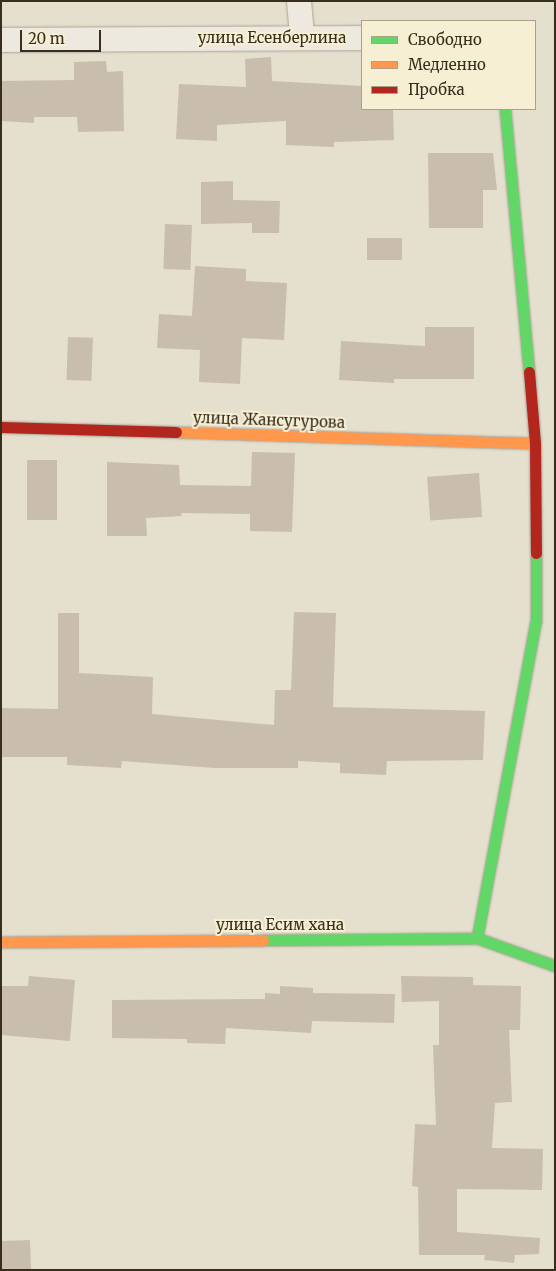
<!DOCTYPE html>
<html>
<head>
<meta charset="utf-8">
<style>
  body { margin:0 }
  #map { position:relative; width:556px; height:1271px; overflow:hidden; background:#e5dfcd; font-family:Merriweather,serif }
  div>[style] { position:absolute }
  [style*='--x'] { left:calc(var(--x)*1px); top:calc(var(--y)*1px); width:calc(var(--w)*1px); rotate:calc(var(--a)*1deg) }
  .building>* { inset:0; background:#c9beae; transform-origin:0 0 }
  .roads { filter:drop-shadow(0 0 1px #aaa496) drop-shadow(0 0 1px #aaa496) }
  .street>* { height:24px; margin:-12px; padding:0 12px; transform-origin:12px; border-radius:12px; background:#ede9df }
  .fast>* { height:11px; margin:-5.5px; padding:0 5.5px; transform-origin:5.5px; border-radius:5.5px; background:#63d668 }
  .slow>* { height:11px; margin:-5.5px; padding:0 5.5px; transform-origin:5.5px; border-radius:5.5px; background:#ff974d }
  .jam>* { height:11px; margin:-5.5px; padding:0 5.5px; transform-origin:5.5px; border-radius:5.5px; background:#b3261e }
  span { translate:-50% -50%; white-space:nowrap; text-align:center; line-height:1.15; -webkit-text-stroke:4px #f6efd3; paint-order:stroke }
  .street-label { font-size:15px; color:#392d1e }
  .frame { position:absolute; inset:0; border:2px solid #392d1e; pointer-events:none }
  .legend { position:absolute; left:361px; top:20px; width:175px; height:90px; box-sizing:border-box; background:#f6efd3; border:1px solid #aaa18b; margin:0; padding:6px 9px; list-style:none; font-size:15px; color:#392d1e }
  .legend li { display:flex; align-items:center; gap:10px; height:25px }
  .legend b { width:25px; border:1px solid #aaa18b }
  .scale { position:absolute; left:20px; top:30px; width:81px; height:22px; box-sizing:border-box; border:2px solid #392d1e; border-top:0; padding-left:6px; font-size:15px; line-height:18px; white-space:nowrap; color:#392d1e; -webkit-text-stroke:4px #f6efd3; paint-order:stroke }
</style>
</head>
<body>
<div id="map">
  <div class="building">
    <i style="clip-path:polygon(271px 57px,272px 81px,362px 86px,362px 109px,393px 109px,394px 140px,334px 142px,334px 147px,286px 145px,286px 121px,217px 125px,217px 141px,176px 139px,179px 84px,246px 87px,245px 59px)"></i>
    <i style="clip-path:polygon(106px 61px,107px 72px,123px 71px,124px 131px,78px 132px,77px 117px,34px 117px,34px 123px,1px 121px,1px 81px,74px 80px,74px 62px)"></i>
    <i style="clip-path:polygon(428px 153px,493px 153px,497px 190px,483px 190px,483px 228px,429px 228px)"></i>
    <i style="clip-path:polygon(233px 181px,233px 200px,280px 201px,279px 233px,252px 233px,252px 223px,201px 224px,201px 182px)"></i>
    <i style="left:165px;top:224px;width:27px;height:45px;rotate:2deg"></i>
    <i style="left:402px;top:238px;width:22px;height:35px;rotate:90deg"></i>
    <i style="clip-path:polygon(195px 266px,246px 269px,246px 281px,287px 283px,284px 340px,242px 338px,240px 384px,199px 382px,200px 350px,157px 348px,159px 314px,192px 316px)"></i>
    <i style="clip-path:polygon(425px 327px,474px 327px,474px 379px,394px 379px,394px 383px,339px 380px,341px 341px,425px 346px)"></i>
    <i style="left:68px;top:337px;width:25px;height:43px;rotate:2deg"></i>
    <i style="clip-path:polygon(252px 452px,295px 453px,292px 532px,250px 531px,250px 514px,181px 513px,182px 516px,146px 518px,147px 536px,107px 536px,107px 462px,179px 465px,180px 485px,251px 486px)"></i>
    <i style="left:27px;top:460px;width:30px;height:60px"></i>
    <i style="left:479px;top:473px;width:44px;height:52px;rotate:86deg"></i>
    <i style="clip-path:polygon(294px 612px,336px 613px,333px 707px,485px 711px,483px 760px,387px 761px,386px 775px,340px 773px,340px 763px,298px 761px,298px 768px,214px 768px,122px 761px,121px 768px,67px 765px,67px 757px,1px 757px,1px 708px,58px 709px,58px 613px,79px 613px,79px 673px,153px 677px,152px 714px,274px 725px,275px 690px,291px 690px)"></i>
    <i style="clip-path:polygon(29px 976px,75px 980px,70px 1041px,1px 1035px,1px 986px,28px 986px)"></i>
    <i style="clip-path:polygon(401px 976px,473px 977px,473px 985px,521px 986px,520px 1030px,509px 1030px,512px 1102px,495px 1103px,492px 1148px,543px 1149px,542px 1190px,457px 1189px,457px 1232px,540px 1238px,539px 1254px,515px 1255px,514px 1263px,484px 1260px,485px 1255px,419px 1255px,418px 1187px,412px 1186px,415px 1124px,436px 1125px,433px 1045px,439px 1045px,439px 1001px,402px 1002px)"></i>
    <i style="clip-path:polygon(280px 986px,313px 988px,313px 993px,395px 994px,394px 1023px,312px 1021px,311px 1033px,226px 1028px,225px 1044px,187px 1043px,187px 1039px,112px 1038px,112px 1000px,265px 999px,265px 993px,280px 994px)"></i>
    <i style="left:30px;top:1240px;width:30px;height:29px;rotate:88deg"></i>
  </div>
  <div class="roads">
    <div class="street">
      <i style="--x:299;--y:1;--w:35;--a:85"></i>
      <i style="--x:1;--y:40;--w:361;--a:-0.3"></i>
    </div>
    <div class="fast">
      <i style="--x:505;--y:109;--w:264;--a:84.8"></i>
      <i style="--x:477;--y:938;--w:323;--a:-79.5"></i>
      <i style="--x:536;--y:620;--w:67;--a:-90"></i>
      <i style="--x:263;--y:940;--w:214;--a:-0.5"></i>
      <i style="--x:477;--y:938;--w:83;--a:19.7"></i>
    </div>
    <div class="slow">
      <i style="--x:176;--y:432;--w:359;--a:1.8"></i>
      <i style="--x:1;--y:942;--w:262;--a:-0.4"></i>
    </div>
    <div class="jam">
      <i style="--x:529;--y:372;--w:71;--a:85.2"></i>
      <i style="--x:535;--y:443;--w:110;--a:89.5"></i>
      <i style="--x:1;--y:427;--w:175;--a:1.6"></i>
    </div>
  </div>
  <div class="street-label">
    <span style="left:272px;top:38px">улица Есенберлина</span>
    <span style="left:269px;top:420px;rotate:2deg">улица Жансугурова</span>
    <span style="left:280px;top:925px">улица Есим хана</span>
  </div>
  <div class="frame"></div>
  <ul class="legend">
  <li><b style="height:6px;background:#63d668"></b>Свободно</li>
  <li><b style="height:6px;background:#ff974d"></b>Медленно</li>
  <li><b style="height:6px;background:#b3261e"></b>Пробка</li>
  </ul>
  <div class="scale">20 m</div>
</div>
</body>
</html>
